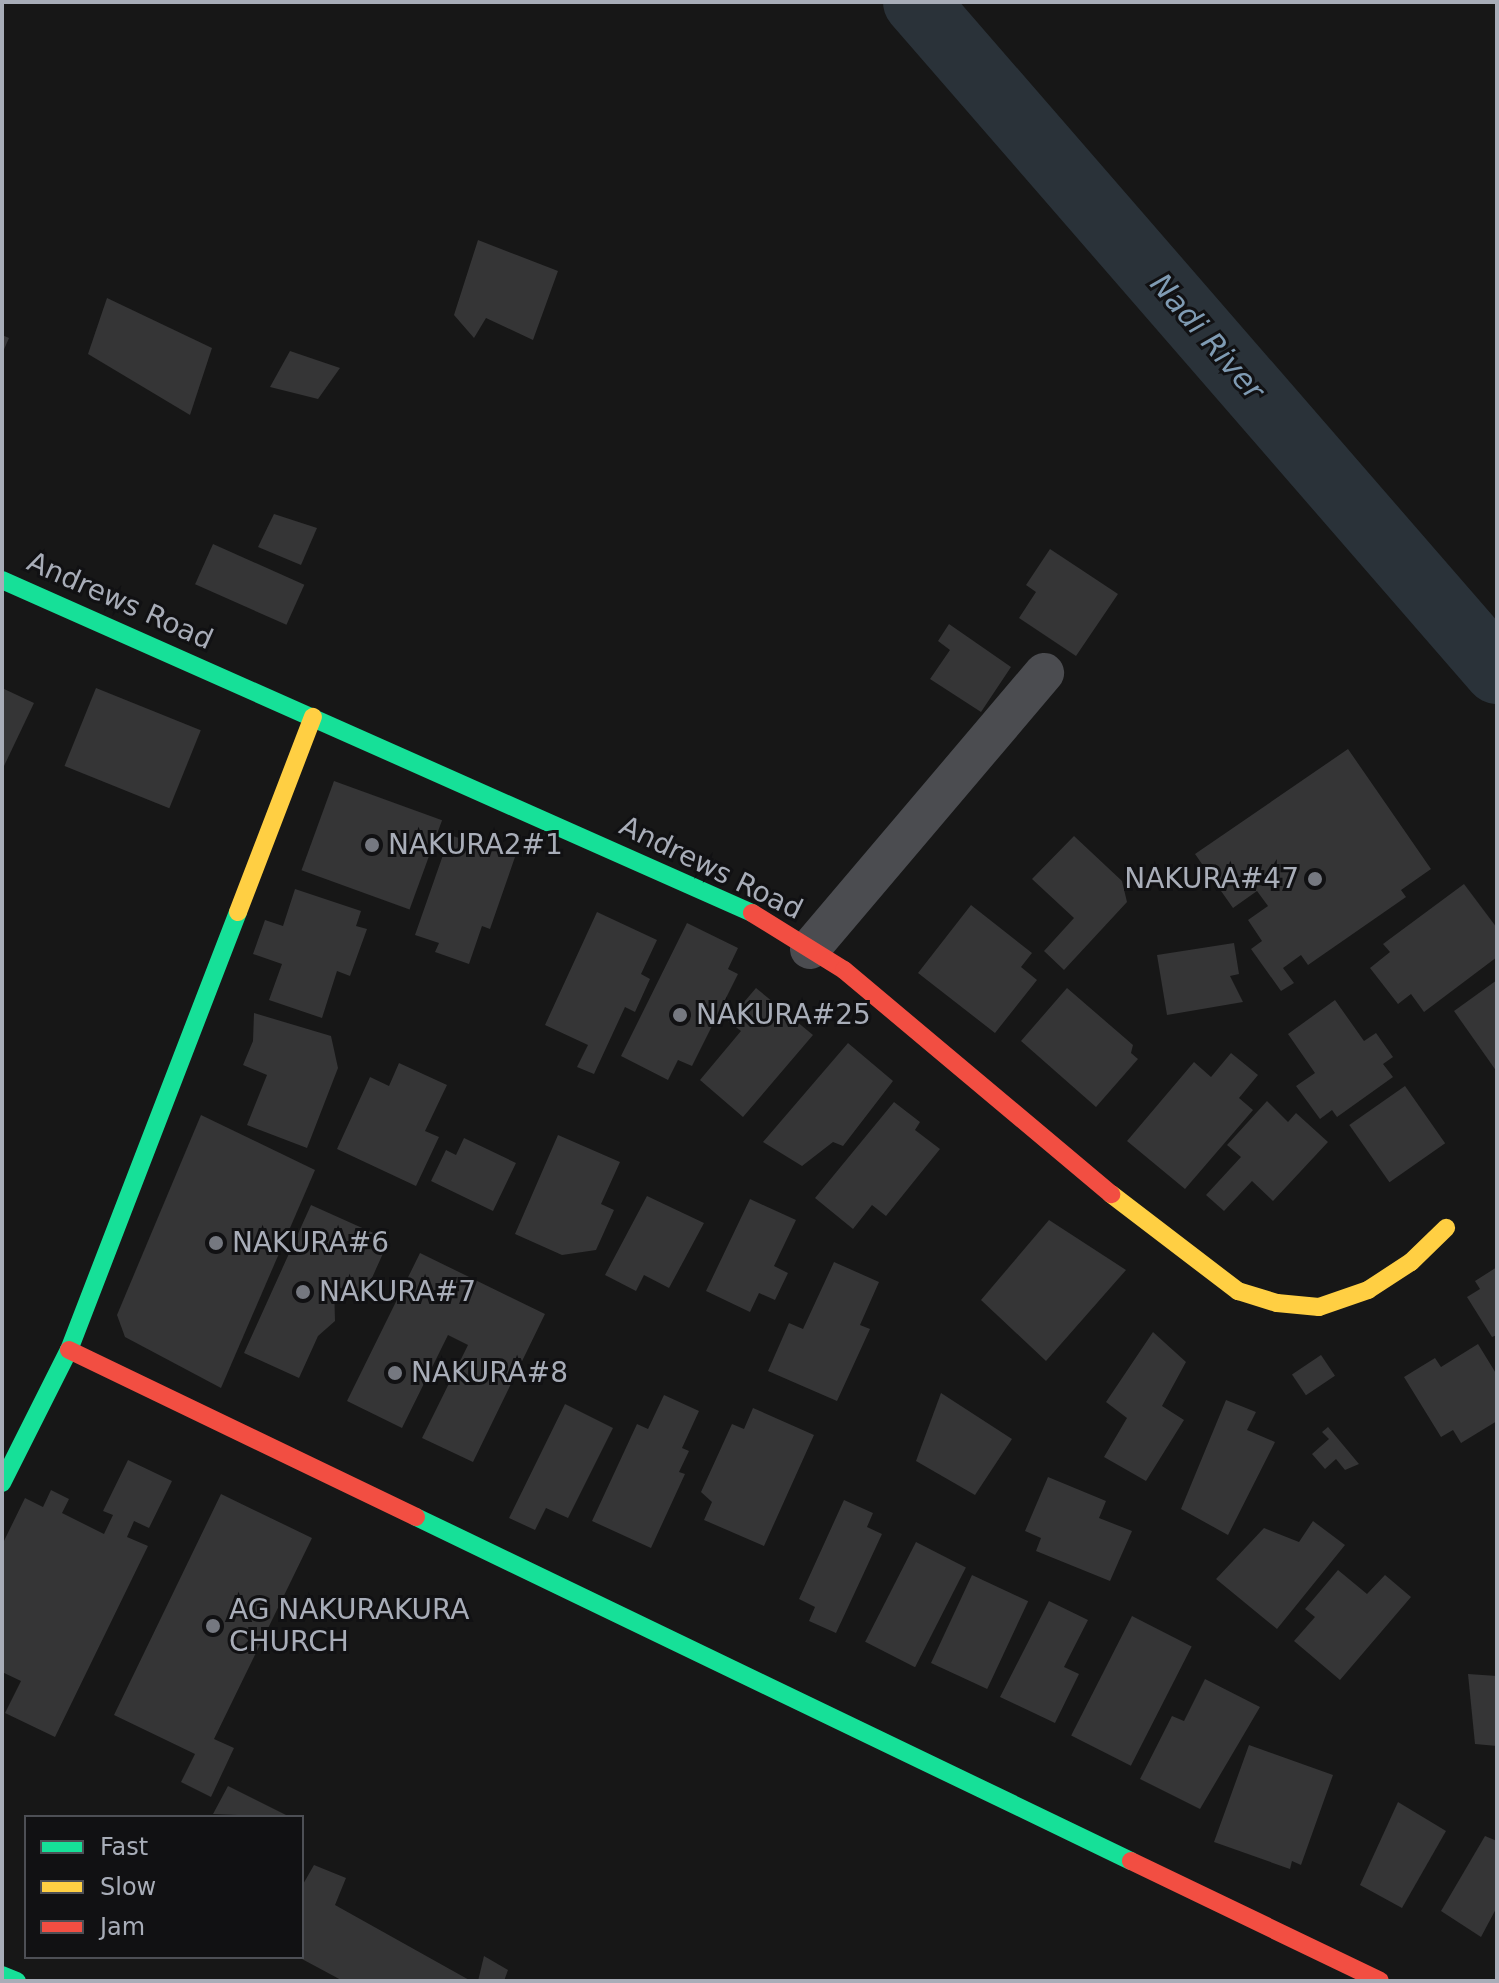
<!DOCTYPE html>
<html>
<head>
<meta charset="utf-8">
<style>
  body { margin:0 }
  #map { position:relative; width:1499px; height:1983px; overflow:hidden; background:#171717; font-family:"DejaVu Sans",sans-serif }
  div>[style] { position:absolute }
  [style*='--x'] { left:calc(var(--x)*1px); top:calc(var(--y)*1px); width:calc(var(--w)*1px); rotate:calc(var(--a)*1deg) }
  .river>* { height:66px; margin:-33px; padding:0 33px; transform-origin:33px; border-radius:33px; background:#2a3239 }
  .building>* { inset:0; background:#353536; transform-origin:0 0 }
  .street>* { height:40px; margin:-20px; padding:0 20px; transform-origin:20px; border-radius:20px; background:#4b4c50 }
  .fast>* { height:18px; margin:-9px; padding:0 9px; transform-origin:9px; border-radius:9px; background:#16e098 }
  .slow>* { height:18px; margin:-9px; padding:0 9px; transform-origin:9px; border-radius:9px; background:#ffcf43 }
  .jam>* { height:18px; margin:-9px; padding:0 9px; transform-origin:9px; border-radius:9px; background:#f24e42 }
  .dots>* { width:22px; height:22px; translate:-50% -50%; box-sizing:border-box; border:4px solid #111113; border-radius:50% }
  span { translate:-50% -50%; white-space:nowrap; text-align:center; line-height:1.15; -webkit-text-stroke:6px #111113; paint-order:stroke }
  .street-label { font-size:28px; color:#a8adb8 }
  .poi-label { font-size:28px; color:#a8adb8 }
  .left { translate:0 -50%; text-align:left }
  .right { translate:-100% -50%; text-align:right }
  .water-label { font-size:30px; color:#7f9bb3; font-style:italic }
  .frame { position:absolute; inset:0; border:4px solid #a8adb8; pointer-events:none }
  .legend { position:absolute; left:24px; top:1815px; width:280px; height:144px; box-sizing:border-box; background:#111113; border:2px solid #4d4f55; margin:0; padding:10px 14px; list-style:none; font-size:24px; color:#a8adb8 }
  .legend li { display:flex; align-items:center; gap:16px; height:40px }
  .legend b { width:40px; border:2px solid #4d4f55 }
</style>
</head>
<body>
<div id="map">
  <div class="river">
    <i style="--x:916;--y:2;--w:886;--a:49.03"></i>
  </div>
  <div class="building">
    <i style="clip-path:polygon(478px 240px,558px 271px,533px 340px,486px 318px,474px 338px,454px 315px)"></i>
    <i style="clip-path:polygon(107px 298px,212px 348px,190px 415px,88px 354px)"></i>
    <i style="clip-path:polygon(2px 335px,9px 338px,2px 354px)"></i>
    <i style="clip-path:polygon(290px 351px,340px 368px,318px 399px,270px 387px)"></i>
    <i style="clip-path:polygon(274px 514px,317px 528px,301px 565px,258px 547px)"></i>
    <i style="left:213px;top:544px;width:100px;height:44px;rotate:24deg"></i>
    <i style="clip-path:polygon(1050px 549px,1118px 594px,1076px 656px,1019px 618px,1036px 592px,1026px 585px)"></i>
    <i style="clip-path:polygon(949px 624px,1011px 667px,981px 712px,930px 679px,950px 650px,938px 641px)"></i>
    <i style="clip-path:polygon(2px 688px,34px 703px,4px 766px,2px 765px)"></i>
    <i style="left:96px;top:688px;width:113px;height:84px;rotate:22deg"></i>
    <i style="clip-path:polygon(1348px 749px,1431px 869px,1401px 890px,1406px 897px,1308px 965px,1301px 955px,1283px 968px,1294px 983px,1281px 991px,1251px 949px,1262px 941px,1248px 920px,1268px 906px,1257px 891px,1233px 908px,1195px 854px)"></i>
    <i style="left:334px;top:781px;width:115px;height:95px;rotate:20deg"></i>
    <i style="clip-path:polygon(450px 835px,515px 857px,490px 929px,482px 926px,469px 964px,435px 952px,439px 943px,415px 935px)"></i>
    <i style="clip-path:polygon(1074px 836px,1122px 881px,1127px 902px,1064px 970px,1044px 951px,1074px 918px,1032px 879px)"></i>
    <i style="clip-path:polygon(1464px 884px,1497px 928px,1497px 957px,1424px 1012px,1411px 994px,1398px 1004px,1370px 968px,1390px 952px,1383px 944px)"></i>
    <i style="clip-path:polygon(295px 889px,361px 911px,356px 926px,367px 929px,350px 976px,337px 971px,322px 1018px,269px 1000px,282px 964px,253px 954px,265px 920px,283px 926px)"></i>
    <i style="clip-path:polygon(971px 905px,1032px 953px,1021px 967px,1037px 980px,995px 1033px,918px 973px)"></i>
    <i style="clip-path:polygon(597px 912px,657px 940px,641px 974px,650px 979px,635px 1012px,625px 1007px,594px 1074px,577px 1067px,588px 1045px,545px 1025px)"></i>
    <i style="clip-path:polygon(687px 923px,738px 948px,728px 969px,738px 974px,692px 1066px,678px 1060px,668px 1080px,621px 1056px)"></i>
    <i style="clip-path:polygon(1234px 943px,1239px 974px,1230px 976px,1243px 1002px,1167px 1015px,1157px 955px)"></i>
    <i style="clip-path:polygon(1497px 980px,1497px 1072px,1454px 1011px)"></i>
    <i style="clip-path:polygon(756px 988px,813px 1035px,743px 1117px,700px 1080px,741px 1031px,728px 1021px)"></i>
    <i style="clip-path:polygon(1067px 988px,1133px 1045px,1131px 1053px,1138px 1059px,1096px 1107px,1021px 1041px)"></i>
    <i style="clip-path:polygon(1335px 1000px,1364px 1041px,1376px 1033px,1393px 1057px,1383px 1064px,1393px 1077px,1337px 1117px,1332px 1110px,1320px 1119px,1296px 1086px,1315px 1073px,1288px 1034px)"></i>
    <i style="clip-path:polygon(254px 1013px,331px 1036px,338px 1068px,307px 1148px,247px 1125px,267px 1075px,243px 1065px,253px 1041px)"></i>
    <i style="clip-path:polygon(848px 1043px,893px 1081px,843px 1146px,833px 1142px,802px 1166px,763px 1142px)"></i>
    <i style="clip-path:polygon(1231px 1053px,1258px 1075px,1239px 1098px,1253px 1110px,1185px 1189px,1127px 1141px,1194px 1062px,1211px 1077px)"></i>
    <i style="clip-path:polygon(399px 1063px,447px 1085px,425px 1131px,439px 1137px,416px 1186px,337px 1149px,370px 1077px,389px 1086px)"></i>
    <i style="left:1405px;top:1086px;width:70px;height:68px;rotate:55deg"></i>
    <i style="clip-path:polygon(1267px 1101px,1288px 1122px,1296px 1113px,1328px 1142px,1273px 1201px,1252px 1181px,1224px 1211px,1206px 1195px,1241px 1157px,1227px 1145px)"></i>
    <i style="clip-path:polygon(894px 1102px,920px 1122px,915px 1130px,940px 1149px,886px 1216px,872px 1205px,853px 1229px,815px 1198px)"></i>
    <i style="clip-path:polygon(201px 1115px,315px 1170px,221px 1388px,125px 1337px,117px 1315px)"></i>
    <i style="clip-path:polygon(558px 1135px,620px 1162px,601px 1204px,614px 1210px,596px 1250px,562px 1255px,515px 1234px)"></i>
    <i style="clip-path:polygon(464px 1138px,516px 1163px,493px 1211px,431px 1181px,446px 1150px,456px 1155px)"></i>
    <i style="clip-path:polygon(647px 1196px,704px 1223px,669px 1288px,644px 1275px,636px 1291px,605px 1275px)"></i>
    <i style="clip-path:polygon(750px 1199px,796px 1220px,774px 1266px,788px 1273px,775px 1300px,759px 1293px,750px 1312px,706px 1291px)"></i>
    <i style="clip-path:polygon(311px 1205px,389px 1240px,363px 1298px,334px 1285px,335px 1321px,318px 1336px,299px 1378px,244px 1353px)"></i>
    <i style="clip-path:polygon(1049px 1220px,1126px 1270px,1046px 1361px,981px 1300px)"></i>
    <i style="clip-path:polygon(420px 1253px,545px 1314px,473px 1462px,422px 1438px,468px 1345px,448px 1335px,402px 1428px,347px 1401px)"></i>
    <i style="clip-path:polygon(834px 1262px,879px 1282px,860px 1325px,870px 1329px,837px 1401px,768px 1371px,789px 1323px,803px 1329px)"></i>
    <i style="clip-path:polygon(1497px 1267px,1497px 1335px,1492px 1337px,1467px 1297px,1480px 1289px,1475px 1281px)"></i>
    <i style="clip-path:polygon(1153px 1332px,1186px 1362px,1162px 1406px,1184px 1420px,1146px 1481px,1104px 1457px,1127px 1418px,1106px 1402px)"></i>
    <i style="clip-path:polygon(1478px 1344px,1497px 1375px,1497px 1421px,1461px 1443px,1453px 1430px,1441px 1437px,1404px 1377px,1435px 1358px,1441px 1367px)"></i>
    <i style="left:1321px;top:1355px;width:25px;height:35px;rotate:56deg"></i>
    <i style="clip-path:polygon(941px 1393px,1012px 1439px,975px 1495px,916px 1461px)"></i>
    <i style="clip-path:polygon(664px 1395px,699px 1411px,682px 1448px,689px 1451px,679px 1472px,685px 1474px,651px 1548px,592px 1521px,637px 1424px,648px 1429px)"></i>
    <i style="clip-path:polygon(1226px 1400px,1256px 1412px,1247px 1430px,1275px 1442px,1228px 1535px,1181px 1509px)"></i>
    <i style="clip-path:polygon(565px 1404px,613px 1428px,568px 1518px,546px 1508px,535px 1530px,509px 1518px)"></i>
    <i style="clip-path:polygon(753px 1408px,814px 1435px,764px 1546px,704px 1520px,712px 1502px,701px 1492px,732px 1424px,744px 1429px)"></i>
    <i style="clip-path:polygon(1328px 1427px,1359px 1464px,1345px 1470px,1336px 1459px,1325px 1469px,1312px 1454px,1329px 1439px,1322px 1432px)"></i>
    <i style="clip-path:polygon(128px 1460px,172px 1481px,149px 1528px,134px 1521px,127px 1537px,148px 1546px,55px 1737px,5px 1713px,21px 1681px,2px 1672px,2px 1545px,25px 1498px,43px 1507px,51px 1490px,69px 1499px,62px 1513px,104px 1534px,113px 1515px,103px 1511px)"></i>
    <i style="clip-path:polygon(1048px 1477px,1106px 1501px,1099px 1518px,1132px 1531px,1110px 1581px,1036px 1551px,1041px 1538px,1025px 1531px)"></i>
    <i style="clip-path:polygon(221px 1494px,312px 1538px,214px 1739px,234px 1748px,211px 1797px,181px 1782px,195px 1754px,114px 1715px)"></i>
    <i style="clip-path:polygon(844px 1500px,873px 1513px,867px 1527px,882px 1534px,836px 1633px,809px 1621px,815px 1607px,799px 1599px)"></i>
    <i style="clip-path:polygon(1313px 1521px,1345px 1545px,1277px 1629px,1216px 1579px,1264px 1528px,1299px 1542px)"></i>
    <i style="left:916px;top:1542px;width:56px;height:112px;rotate:27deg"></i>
    <i style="clip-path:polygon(1338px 1570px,1367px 1594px,1385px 1575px,1411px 1597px,1340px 1680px,1294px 1641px,1315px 1617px,1305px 1609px)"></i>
    <i style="left:972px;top:1575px;width:62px;height:97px;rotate:25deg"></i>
    <i style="clip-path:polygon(1049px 1601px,1088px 1620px,1064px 1667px,1079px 1674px,1055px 1723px,1000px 1697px)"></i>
    <i style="left:1132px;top:1616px;width:67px;height:134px;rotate:27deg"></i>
    <i style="clip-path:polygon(1468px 1674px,1497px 1676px,1497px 1746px,1475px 1744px)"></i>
    <i style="clip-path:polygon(1205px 1679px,1260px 1707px,1200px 1809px,1140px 1779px,1172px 1716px,1184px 1721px)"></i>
    <i style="clip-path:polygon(1249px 1745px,1333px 1775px,1301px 1865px,1292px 1861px,1290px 1869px,1214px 1842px)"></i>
    <i style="clip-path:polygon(228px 1786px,290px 1817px,213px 1814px)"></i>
    <i style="clip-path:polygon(1398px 1802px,1446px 1831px,1402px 1908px,1360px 1885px)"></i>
    <i style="clip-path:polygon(1485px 1836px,1497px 1841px,1497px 1907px,1481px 1937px,1441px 1911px)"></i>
    <i style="clip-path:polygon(314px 1865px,346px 1878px,335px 1905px,471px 1981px,343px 1981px,302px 1959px,302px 1886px)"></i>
    <i style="clip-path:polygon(484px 1956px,508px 1970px,504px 1981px,478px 1981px)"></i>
  </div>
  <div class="street">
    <i style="--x:810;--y:949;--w:362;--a:-49.7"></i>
  </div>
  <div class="fast">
    <i style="--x:2;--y:580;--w:821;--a:23.94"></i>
    <i style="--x:2;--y:1483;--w:149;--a:-63.3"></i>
    <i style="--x:69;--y:1350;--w:469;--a:-68.9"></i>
    <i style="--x:416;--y:1517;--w:793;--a:25.69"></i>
    <i style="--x:2;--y:1975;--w:16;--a:22"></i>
  </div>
  <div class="slow">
    <i style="--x:238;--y:912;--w:209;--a:-69"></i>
    <i style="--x:1111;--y:1194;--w:160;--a:37.4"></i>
    <i style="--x:1238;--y:1291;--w:41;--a:17.1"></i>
    <i style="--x:1277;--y:1303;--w:42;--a:5.4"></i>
    <i style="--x:1319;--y:1307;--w:52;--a:-19.1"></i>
    <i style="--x:1368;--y:1290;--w:51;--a:-33.1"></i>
    <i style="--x:1411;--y:1262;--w:49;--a:-44.2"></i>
  </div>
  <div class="jam">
    <i style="--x:752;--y:913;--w:108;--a:31.8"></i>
    <i style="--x:844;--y:970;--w:349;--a:40"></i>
    <i style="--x:69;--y:1350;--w:385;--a:25.7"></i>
    <i style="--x:1131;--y:1861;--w:276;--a:25.7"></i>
  </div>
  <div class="dots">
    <i style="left:372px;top:845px;background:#757880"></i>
    <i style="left:1315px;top:879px;background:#757880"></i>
    <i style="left:680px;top:1015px;background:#757880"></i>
    <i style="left:216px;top:1243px;background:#757880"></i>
    <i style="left:303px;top:1292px;background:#757880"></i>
    <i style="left:395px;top:1373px;background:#757880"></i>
    <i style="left:213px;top:1626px;background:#757880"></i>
  </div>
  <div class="street-label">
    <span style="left:120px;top:601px;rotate:24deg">Andrews Road</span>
    <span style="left:711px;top:868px;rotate:26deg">Andrews Road</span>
  </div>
  <div class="poi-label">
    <span class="left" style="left:388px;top:845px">NAKURA2#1</span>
    <span class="right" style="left:1299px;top:879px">NAKURA#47</span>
    <span class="left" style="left:696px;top:1015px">NAKURA#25</span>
    <span class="left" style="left:232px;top:1243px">NAKURA#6</span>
    <span class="left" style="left:319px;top:1292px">NAKURA#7</span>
    <span class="left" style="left:411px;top:1373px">NAKURA#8</span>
    <span class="left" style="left:229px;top:1626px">AG NAKURAKURA<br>CHURCH</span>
  </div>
  <div class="water-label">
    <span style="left:1207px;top:337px;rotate:49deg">Nadi River</span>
  </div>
  <div class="frame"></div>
  <ul class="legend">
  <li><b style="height:10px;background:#16e098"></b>Fast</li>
  <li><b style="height:10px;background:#ffcf43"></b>Slow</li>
  <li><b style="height:10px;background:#f24e42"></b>Jam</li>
  </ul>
</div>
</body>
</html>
